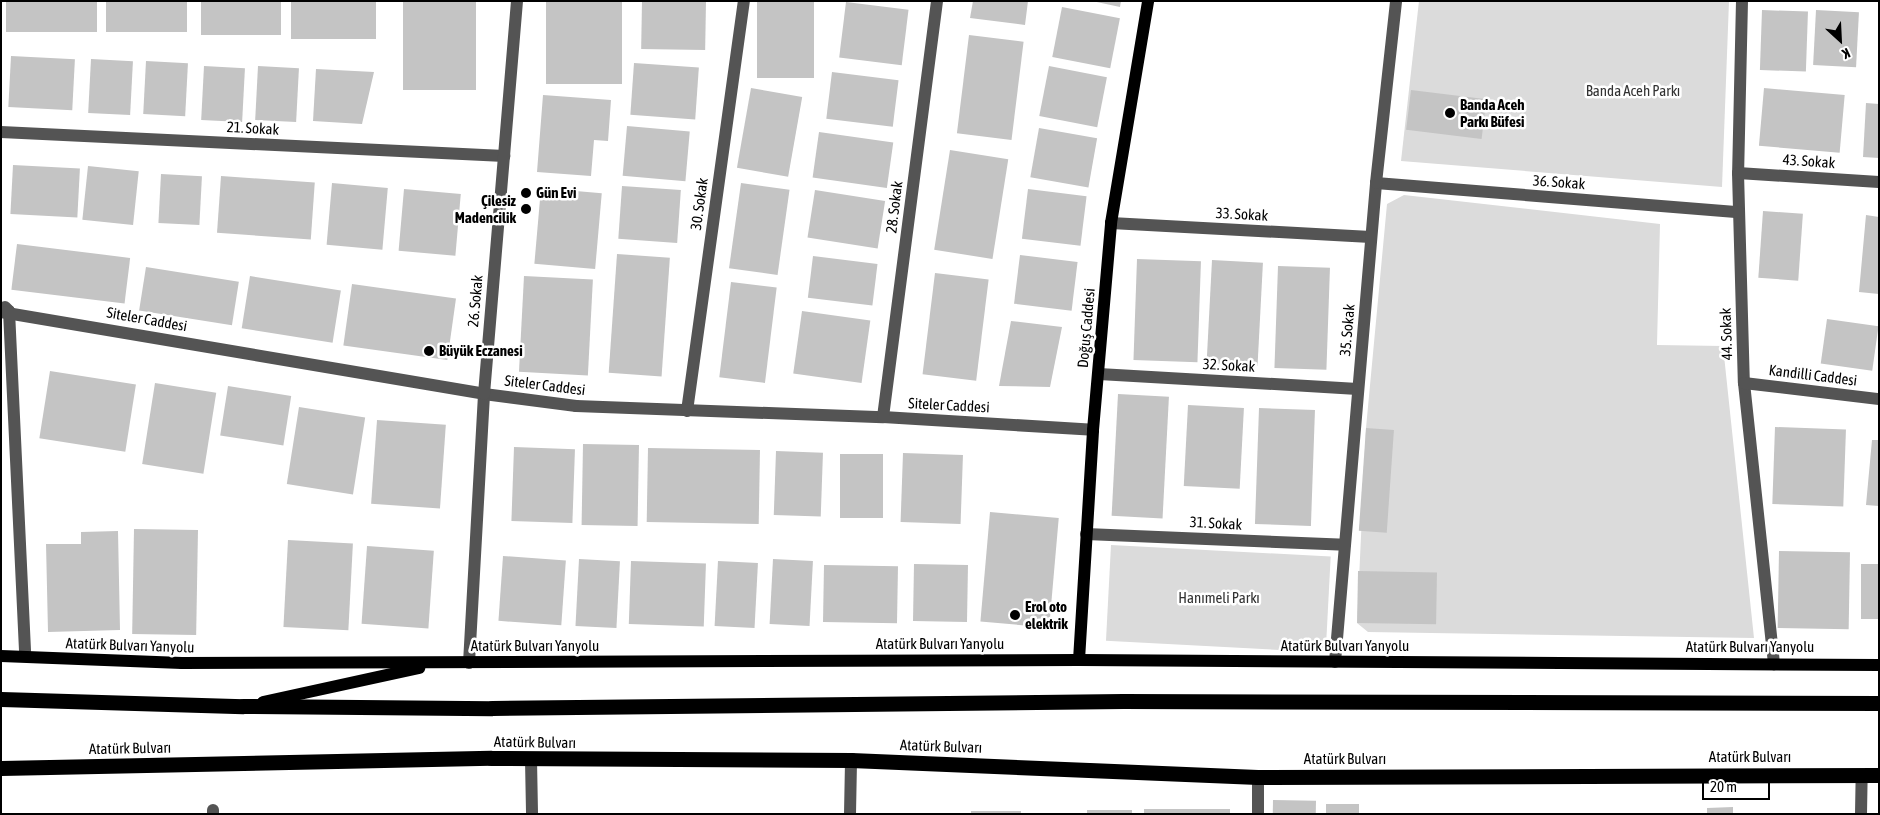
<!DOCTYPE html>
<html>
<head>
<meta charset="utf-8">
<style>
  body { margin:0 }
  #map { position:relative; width:1880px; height:815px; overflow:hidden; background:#fff; font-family:"Asap Condensed",sans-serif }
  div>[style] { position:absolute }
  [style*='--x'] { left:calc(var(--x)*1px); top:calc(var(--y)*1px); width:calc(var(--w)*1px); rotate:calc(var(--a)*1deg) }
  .green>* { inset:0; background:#dbdbdb; transform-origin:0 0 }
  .building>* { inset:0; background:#c4c4c4; transform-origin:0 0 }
  .minor>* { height:12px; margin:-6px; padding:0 6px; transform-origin:6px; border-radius:6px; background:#545454 }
  .major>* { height:12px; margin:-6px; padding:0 6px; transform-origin:6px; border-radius:6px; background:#000 }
  .highway>* { height:15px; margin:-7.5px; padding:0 7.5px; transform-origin:7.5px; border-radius:7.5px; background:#000 }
  .dots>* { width:14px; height:14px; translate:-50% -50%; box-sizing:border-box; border:2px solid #fff; border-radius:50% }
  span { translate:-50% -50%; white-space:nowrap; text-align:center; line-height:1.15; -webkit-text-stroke:5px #fff; paint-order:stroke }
  .park-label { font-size:15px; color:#323232 }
  .poi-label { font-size:15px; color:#000; font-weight:700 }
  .left { translate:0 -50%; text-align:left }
  .right { translate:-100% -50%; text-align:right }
  .street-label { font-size:15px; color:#000 }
  .frame { position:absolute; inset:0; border:2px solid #000; pointer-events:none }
  .north { position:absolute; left:1815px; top:15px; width:50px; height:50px; -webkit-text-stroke:4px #fff; paint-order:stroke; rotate:155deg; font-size:14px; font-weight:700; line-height:20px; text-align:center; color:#000 }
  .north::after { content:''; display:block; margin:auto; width:18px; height:22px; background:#000; clip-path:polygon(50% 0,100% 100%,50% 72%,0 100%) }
  .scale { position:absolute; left:1702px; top:778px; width:68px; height:22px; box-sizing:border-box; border:2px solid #000; border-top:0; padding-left:6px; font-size:15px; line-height:18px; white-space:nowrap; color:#000; -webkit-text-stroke:4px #fff; paint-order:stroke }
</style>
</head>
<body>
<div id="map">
  <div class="green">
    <i style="clip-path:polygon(1419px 1px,1729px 1px,1722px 187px,1401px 161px)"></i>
    <i style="clip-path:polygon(1404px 195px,1660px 224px,1657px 345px,1723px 346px,1754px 638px,1368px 632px,1357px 623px,1366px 428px,1387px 204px)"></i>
    <i style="left:1111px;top:545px;width:220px;height:96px;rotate:3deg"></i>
  </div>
  <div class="building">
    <i style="left:6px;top:1px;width:91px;height:31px"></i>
    <i style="left:106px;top:1px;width:81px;height:31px"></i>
    <i style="left:201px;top:1px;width:80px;height:34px"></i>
    <i style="left:291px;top:1px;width:85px;height:38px"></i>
    <i style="left:403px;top:1px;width:73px;height:89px"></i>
    <i style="left:546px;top:1px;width:76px;height:83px"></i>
    <i style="left:642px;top:1px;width:64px;height:48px;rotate:1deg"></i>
    <i style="left:757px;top:1px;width:57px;height:77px"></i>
    <i style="clip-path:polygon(973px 1px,1028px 1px,1025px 25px,970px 18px)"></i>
    <i style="clip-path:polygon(1092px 1px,1121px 1px,1120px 7px)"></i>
    <i style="left:846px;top:2px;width:63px;height:56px;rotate:7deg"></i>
    <i style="left:1062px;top:7px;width:59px;height:51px;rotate:11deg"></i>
    <i style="left:1762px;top:10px;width:46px;height:60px;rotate:2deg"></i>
    <i style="left:1816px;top:10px;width:43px;height:55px;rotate:3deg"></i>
    <i style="left:969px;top:35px;width:55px;height:99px;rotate:7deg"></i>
    <i style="left:11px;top:56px;width:64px;height:51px;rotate:3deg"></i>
    <i style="left:91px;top:59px;width:42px;height:54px;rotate:3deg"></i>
    <i style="left:146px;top:61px;width:42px;height:53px;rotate:3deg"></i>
    <i style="left:634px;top:63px;width:65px;height:52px;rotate:4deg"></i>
    <i style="left:204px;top:66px;width:41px;height:54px;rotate:3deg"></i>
    <i style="left:258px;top:66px;width:41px;height:54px;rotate:3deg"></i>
    <i style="left:1049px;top:66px;width:59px;height:51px;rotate:11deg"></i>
    <i style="clip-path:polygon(316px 69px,374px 72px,362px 124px,313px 121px)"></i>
    <i style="left:832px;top:72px;width:67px;height:47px;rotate:7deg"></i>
    <i style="left:751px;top:88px;width:52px;height:81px;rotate:10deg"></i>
    <i style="left:1764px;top:88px;width:81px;height:58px;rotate:5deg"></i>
    <i style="left:1411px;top:90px;width:76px;height:40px;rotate:7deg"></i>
    <i style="clip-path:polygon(543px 95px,611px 100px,608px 141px,594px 140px,591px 176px,537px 172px)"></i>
    <i style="clip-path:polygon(1866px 103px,1879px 104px,1879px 158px,1863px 157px)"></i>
    <i style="left:627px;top:126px;width:63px;height:50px;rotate:5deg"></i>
    <i style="left:1039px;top:128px;width:59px;height:50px;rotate:10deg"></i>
    <i style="left:819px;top:132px;width:75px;height:46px;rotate:8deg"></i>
    <i style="left:950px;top:150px;width:59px;height:101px;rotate:9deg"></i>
    <i style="left:13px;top:165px;width:67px;height:49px;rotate:3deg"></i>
    <i style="left:88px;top:166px;width:51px;height:54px;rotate:6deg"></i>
    <i style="left:161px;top:174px;width:41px;height:49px;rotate:3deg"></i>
    <i style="left:221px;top:176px;width:94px;height:57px;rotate:4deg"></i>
    <i style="left:332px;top:183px;width:56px;height:62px;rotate:5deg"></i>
    <i style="left:741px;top:183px;width:49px;height:86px;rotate:8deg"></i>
    <i style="left:622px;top:186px;width:59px;height:53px;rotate:4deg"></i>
    <i style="left:541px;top:188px;width:61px;height:76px;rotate:5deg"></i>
    <i style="left:404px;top:189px;width:57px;height:62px;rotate:5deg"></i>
    <i style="left:1028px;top:189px;width:59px;height:50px;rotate:7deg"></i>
    <i style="left:815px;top:190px;width:71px;height:48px;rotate:9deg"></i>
    <i style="left:1763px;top:211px;width:40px;height:67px;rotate:4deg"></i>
    <i style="clip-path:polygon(1866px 215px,1879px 217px,1879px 294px,1859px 292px)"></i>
    <i style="left:17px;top:244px;width:114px;height:46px;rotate:7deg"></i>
    <i style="left:617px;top:254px;width:53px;height:119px;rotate:4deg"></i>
    <i style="left:1020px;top:255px;width:58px;height:49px;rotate:7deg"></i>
    <i style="left:813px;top:256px;width:65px;height:42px;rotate:7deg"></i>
    <i style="left:1137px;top:259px;width:64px;height:101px;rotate:2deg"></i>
    <i style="left:1212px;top:260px;width:51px;height:103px;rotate:3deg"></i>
    <i style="left:1278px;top:266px;width:52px;height:102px;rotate:2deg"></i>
    <i style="left:146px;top:267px;width:94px;height:44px;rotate:9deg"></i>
    <i style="left:935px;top:273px;width:54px;height:102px;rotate:7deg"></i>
    <i style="left:250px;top:276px;width:92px;height:53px;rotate:9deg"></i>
    <i style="left:524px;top:276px;width:69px;height:96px;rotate:3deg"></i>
    <i style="left:731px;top:282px;width:46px;height:96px;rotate:7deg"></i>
    <i style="left:352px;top:284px;width:105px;height:62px;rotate:8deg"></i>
    <i style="left:802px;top:311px;width:69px;height:63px;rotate:8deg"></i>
    <i style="left:1827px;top:319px;width:52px;height:45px;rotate:8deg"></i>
    <i style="clip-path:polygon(1011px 321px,1062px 327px,1050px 387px,999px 386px)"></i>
    <i style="left:50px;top:371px;width:87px;height:68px;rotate:9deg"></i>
    <i style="left:155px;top:383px;width:62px;height:82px;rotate:9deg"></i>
    <i style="left:228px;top:386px;width:64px;height:50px;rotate:9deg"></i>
    <i style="left:1118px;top:394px;width:51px;height:122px;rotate:3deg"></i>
    <i style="left:1188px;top:405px;width:56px;height:81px;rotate:3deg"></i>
    <i style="left:299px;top:407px;width:67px;height:78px;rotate:9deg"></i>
    <i style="left:1259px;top:408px;width:56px;height:116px;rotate:2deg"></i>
    <i style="left:377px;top:420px;width:69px;height:84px;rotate:4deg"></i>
    <i style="left:1775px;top:427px;width:71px;height:77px;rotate:2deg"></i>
    <i style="left:1366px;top:428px;width:28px;height:103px;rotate:4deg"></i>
    <i style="clip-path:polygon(1872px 440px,1879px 440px,1879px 506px,1866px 505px)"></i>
    <i style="left:583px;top:444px;width:56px;height:81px;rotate:1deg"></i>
    <i style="left:514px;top:447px;width:61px;height:74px;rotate:2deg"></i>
    <i style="left:648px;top:448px;width:112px;height:74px;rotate:1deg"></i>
    <i style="left:776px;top:451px;width:47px;height:64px;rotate:2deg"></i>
    <i style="left:903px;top:453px;width:60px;height:69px;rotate:2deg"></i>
    <i style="left:840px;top:454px;width:43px;height:64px"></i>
    <i style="left:990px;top:512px;width:69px;height:110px;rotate:5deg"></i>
    <i style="left:134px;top:529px;width:64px;height:105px;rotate:1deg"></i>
    <i style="clip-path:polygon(118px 531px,120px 630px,48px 632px,46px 544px,81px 544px,81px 532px)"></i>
    <i style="left:288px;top:540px;width:65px;height:87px;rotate:3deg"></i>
    <i style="left:367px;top:546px;width:67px;height:78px;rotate:4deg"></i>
    <i style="left:1779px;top:551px;width:71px;height:77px;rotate:1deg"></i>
    <i style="left:503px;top:556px;width:63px;height:65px;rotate:4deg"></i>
    <i style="left:579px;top:559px;width:41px;height:67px;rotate:3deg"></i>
    <i style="left:773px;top:559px;width:40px;height:65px;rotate:3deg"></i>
    <i style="left:631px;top:561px;width:75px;height:63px;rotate:2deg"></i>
    <i style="left:718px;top:561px;width:40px;height:65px;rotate:3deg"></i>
    <i style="left:914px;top:564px;width:54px;height:57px;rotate:1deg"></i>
    <i style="left:1861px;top:564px;width:18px;height:55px"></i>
    <i style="left:824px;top:565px;width:74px;height:57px;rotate:1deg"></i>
    <i style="left:1358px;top:571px;width:79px;height:52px;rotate:1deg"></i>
    <i style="left:1273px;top:800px;width:43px;height:14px;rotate:1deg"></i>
    <i style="left:1326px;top:804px;width:33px;height:10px"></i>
    <i style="clip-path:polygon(1733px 807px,1733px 814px,1707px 814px,1707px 808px)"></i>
    <i style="left:1144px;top:809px;width:86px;height:5px"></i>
    <i style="left:1087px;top:810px;width:45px;height:4px"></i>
    <i style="left:971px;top:811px;width:50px;height:3px"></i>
  </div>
  <div class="minor">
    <i style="--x:1742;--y:1;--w:172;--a:91.3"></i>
    <i style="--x:1738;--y:173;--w:210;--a:88.4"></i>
    <i style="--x:1744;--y:383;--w:283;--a:83.9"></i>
    <i style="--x:1;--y:132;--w:504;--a:2.73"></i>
    <i style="--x:1738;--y:173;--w:141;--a:3.7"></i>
    <i style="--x:1376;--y:183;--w:364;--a:4.6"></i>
    <i style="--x:1111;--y:223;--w:260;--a:3.1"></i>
    <i style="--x:5;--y:307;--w:6;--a:45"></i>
    <i style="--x:9;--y:311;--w:345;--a:87.3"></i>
    <i style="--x:1;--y:312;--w:490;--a:9.6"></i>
    <i style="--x:484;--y:394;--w:93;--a:7.4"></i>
    <i style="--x:576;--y:406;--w:307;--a:2.1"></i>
    <i style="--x:883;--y:417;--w:210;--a:3.5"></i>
    <i style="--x:1099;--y:374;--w:259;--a:3.3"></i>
    <i style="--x:1744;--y:383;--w:136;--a:6.8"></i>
    <i style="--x:687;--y:411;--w:414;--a:-82.1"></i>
    <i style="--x:883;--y:417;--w:419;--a:-82.6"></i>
    <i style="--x:1086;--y:534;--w:259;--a:2.4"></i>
    <i style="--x:1335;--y:662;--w:481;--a:-85.1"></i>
    <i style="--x:1376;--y:183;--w:183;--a:-83.7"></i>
    <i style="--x:469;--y:663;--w:269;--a:-86.8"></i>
    <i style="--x:484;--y:394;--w:394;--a:-85.2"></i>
    <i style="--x:531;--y:760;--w:54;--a:88.9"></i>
    <i style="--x:213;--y:810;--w:4;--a:90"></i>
    <i style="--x:850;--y:814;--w:54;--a:-88.9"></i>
    <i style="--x:1258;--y:814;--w:37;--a:-90"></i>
    <i style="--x:1861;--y:814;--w:39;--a:-89"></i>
  </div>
  <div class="major">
    <i style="--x:1;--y:656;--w:181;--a:2.2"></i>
    <i style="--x:182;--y:663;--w:897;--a:-0.19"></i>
    <i style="--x:1079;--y:660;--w:800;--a:0.36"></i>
    <i style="--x:1079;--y:660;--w:230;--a:-86.5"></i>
    <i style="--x:1093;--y:430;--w:208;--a:-85"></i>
    <i style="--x:1111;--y:223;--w:225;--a:-80.5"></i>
    <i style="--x:263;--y:702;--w:160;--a:-12.3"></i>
  </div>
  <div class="highway">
    <i style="--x:1;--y:699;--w:242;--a:1.7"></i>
    <i style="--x:243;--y:706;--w:249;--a:0.5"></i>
    <i style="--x:492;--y:708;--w:631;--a:-0.64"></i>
    <i style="--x:1123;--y:701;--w:756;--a:0.15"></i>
    <i style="--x:1;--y:768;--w:490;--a:-1.2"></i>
    <i style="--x:491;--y:758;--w:360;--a:0.3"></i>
    <i style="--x:851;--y:760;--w:407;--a:2.4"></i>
    <i style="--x:1258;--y:777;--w:621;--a:-0.18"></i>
  </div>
  <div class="dots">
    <i style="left:1450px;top:113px;background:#000"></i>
    <i style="left:526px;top:193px;background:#000"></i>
    <i style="left:526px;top:209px;background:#000"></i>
    <i style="left:429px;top:351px;background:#000"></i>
    <i style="left:1015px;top:615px;background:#000"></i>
  </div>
  <div class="park-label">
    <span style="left:1633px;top:91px">Banda Aceh Parkı</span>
    <span style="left:1219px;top:598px">Hanımeli Parkı</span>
  </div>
  <div class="poi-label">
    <span class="left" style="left:1460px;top:113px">Banda Aceh<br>Parkı Büfesi</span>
    <span class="left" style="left:536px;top:193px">Gün Evi</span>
    <span class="right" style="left:516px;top:209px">Çilesiz<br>Madencilik</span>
    <span class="left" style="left:439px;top:351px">Büyük Eczanesi</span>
    <span class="left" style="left:1025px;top:615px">Erol oto<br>elektrik</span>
  </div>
  <div class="street-label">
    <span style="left:253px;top:128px;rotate:3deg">21. Sokak</span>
    <span style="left:1809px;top:161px;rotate:4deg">43. Sokak</span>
    <span style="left:1559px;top:182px;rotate:4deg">36. Sokak</span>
    <span style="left:699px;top:204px;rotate:-82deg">30. Sokak</span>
    <span style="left:894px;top:207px;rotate:-83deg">28. Sokak</span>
    <span style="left:1242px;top:214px;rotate:3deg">33. Sokak</span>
    <span style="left:475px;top:301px;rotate:-85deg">26. Sokak</span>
    <span style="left:147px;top:319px;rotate:10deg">Siteler Caddesi</span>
    <span style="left:1086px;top:328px;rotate:-85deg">Doğuş Caddesi</span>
    <span style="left:1347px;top:330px;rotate:-85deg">35. Sokak</span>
    <span style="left:1726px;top:334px;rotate:-92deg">44. Sokak</span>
    <span style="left:1229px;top:365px;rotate:3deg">32. Sokak</span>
    <span style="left:1813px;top:375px;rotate:7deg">Kandilli Caddesi</span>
    <span style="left:545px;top:385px;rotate:7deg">Siteler Caddesi</span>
    <span style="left:949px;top:405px;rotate:3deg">Siteler Caddesi</span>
    <span style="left:1216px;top:523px;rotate:3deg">31. Sokak</span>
    <span style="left:940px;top:644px">Atatürk Bulvarı Yanyolu</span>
    <span style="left:130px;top:645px;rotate:2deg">Atatürk Bulvarı Yanyolu</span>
    <span style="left:535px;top:646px">Atatürk Bulvarı Yanyolu</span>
    <span style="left:1345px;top:646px">Atatürk Bulvarı Yanyolu</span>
    <span style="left:1750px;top:647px">Atatürk Bulvarı Yanyolu</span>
    <span style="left:535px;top:742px;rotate:1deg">Atatürk Bulvarı</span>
    <span style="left:941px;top:746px;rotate:2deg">Atatürk Bulvarı</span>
    <span style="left:130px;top:748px;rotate:-1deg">Atatürk Bulvarı</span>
    <span style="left:1750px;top:757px">Atatürk Bulvarı</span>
    <span style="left:1345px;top:759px">Atatürk Bulvarı</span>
  </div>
  <div class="frame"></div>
  <div class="north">K</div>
  <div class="scale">20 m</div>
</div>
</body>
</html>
